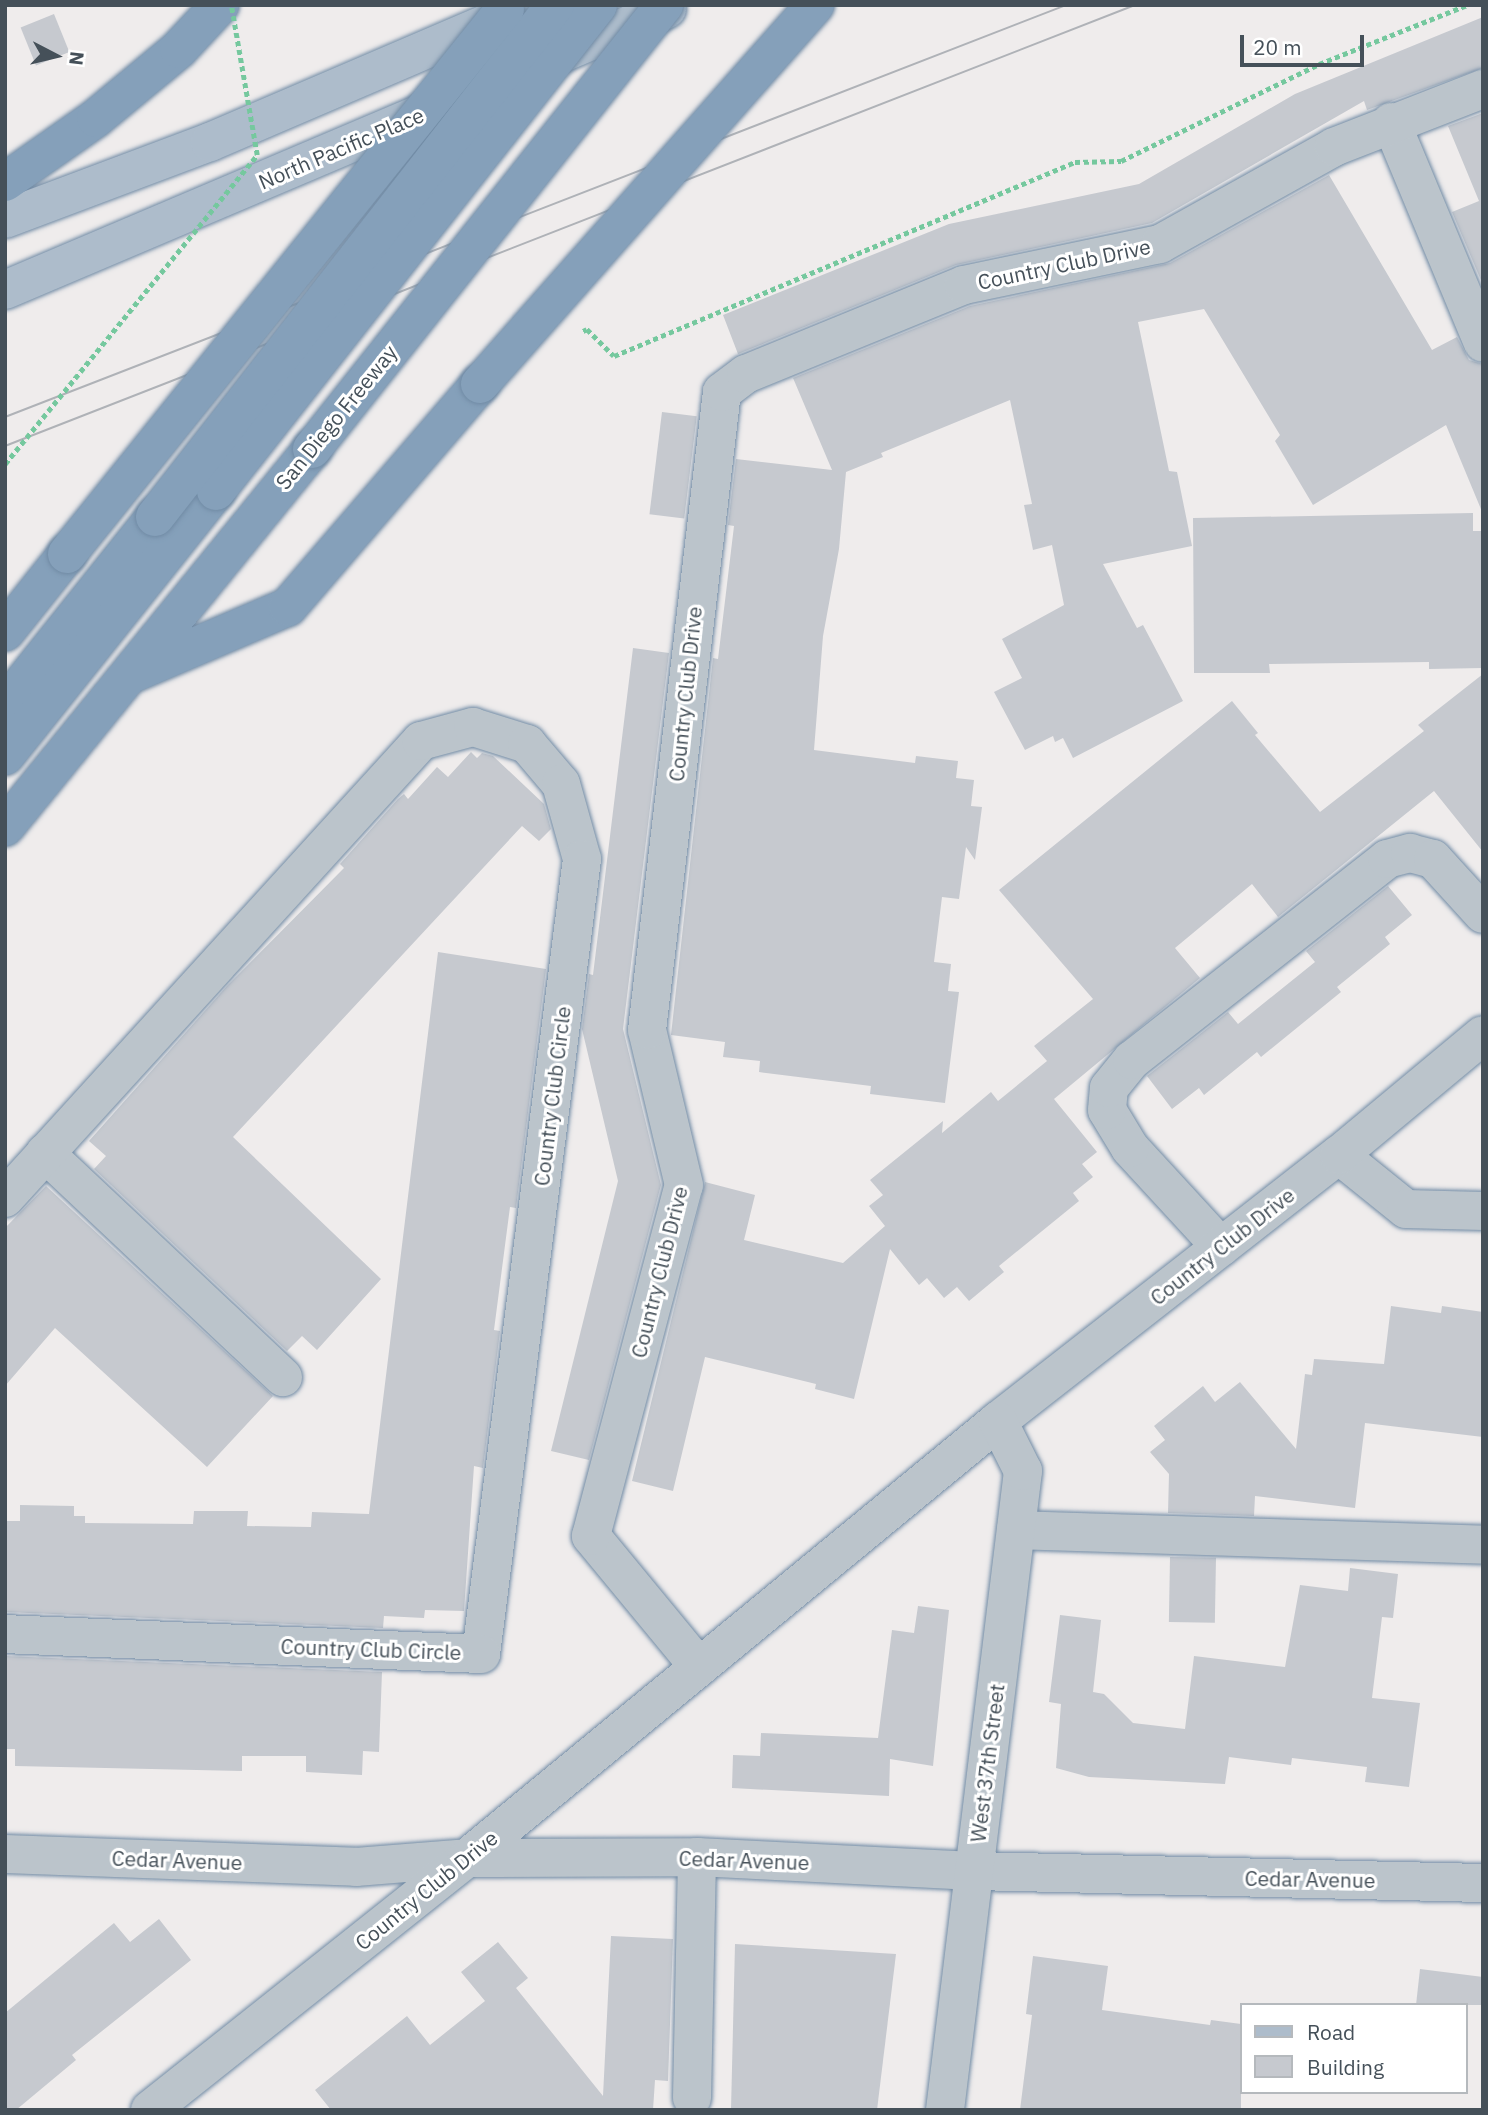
<!DOCTYPE html>
<html>
<head>
<meta charset="utf-8">
<style>
  body { margin:0 }
  #map { position:relative; width:1488px; height:2115px; overflow:hidden; background:#efecec; font-family:"IBM Plex Sans",sans-serif }
  div>[style] { position:absolute }
  [style*='--x'] { left:calc(var(--x)*1px); top:calc(var(--y)*1px); width:calc(var(--w)*1px); rotate:calc(var(--a)*1deg) }
  .building>* { inset:0; background:#c6c9cf; transform-origin:0 0 }
  .path>* { height:4.5px; margin-top:-2.25px; transform-origin:0; background:repeating-linear-gradient(90deg,#75c89e 0 5px,transparent 0 8.5px) }
  .roads { filter:drop-shadow(0 0 2px #718ba5) drop-shadow(0 0 2px #718ba5) }
  .minor>* { height:38px; margin:-19px; padding:0 19px; transform-origin:19px; border-radius:19px; background:#bbc4cb }
  .major>* { height:38px; margin:-19px; padding:0 19px; transform-origin:19px; border-radius:19px; background:#adbccb }
  .highway>* { height:38px; margin:-19px; padding:0 19px; transform-origin:19px; border-radius:19px; background:#85a0ba }
  .tram>* { height:2px; margin:-1px; padding:0 1px; transform-origin:1px; border-radius:1px; background:#afb2b7 }
  .path-bridge>* { height:4.5px; margin-top:-2.25px; transform-origin:0; background:repeating-linear-gradient(90deg,#75c89e 0 5px,transparent 0 8.5px) }
  .bridges { filter:drop-shadow(0 0 2px #718ba5) drop-shadow(0 0 2px #718ba5) }
  .highway-bridge>* { height:38px; margin:-19px; padding:0 19px; transform-origin:19px; border-radius:19px; background:#85a0ba }
  span { translate:-50% -50%; white-space:nowrap; text-align:center; line-height:1.15; -webkit-text-stroke:6px #fff; paint-order:stroke }
  .street-label { font-size:21px; color:#455059 }
  .frame { position:absolute; inset:0; border:7px solid #455059; pointer-events:none }
  .legend { position:absolute; left:1240px; top:2003px; width:228px; height:91px; box-sizing:border-box; background:#fff; border:2px solid #b5b9bd; margin:0; padding:9px 12px; list-style:none; font-size:21px; color:#455059 }
  .legend li { display:flex; align-items:center; gap:14px; height:35px }
  .legend b { width:35px; border:2px solid #b5b9bd }
  .north { position:absolute; left:21px; top:21px; width:70px; height:70px; -webkit-text-stroke:5px #fff; paint-order:stroke; rotate:97deg; font-size:19px; font-weight:700; line-height:28px; text-align:center; color:#455059 }
  .north::after { content:''; display:block; margin:auto; width:24px; height:32px; background:#455059; clip-path:polygon(50% 0,100% 100%,50% 72%,0 100%) }
  .scale { position:absolute; left:1240px; top:35px; width:124px; height:32px; box-sizing:border-box; border:4px solid #455059; border-top:0; padding-left:9px; font-size:21px; line-height:24px; white-space:nowrap; color:#455059; -webkit-text-stroke:5px #fff; paint-order:stroke }
</style>
</head>
<body>
<div id="map">
  <div class="building">
    <i style="left:54px;top:14px;width:41px;height:36px;rotate:68deg"></i>
    <i style="clip-path:polygon(1483px 17px,1483px 68px,1367px 110px,1364px 101px,1152px 223px,956px 265px,738px 354px,723px 315px,949px 224px,1139px 184px,1295px 94px)"></i>
    <i style="clip-path:polygon(1483px 113px,1483px 285px,1452px 212px,1479px 201px,1448px 126px)"></i>
    <i style="clip-path:polygon(1329px 175px,1432px 350px,1457px 337px,1469px 360px,1483px 364px,1483px 514px,1446px 425px,1313px 505px,1275px 441px,1280px 435px,1204px 309px,1138px 322px,1169px 471px,1177px 472px,1192px 546px,1103px 564px,1137px 628px,1143px 625px,1183px 701px,1073px 758px,1063px 738px,1055px 742px,1053px 736px,1025px 750px,994px 692px,1022px 678px,1002px 639px,1064px 605px,1052px 545px,1033px 550px,1024px 505px,1032px 504px,1010px 400px,881px 453px,883px 457px,846px 472px,839px 549px,823px 636px,814px 750px,915px 763px,916px 756px,958px 761px,956px 778px,974px 780px,971px 806px,982px 807px,975px 860px,966px 847px,959px 899px,942px 897px,934px 962px,951px 964px,948px 991px,959px 992px,945px 1103px,870px 1094px,871px 1086px,759px 1072px,760px 1061px,723px 1057px,725px 1042px,671px 1035px,713px 658px,718px 659px,734px 526px,728px 525px,736px 459px,832px 470px,793px 378px,970px 306px,1170px 263px)"></i>
    <i style="left:662px;top:412px;width:35px;height:103px;rotate:7deg"></i>
    <i style="clip-path:polygon(1473px 513px,1473px 531px,1483px 531px,1483px 668px,1429px 669px,1429px 662px,1269px 664px,1270px 673px,1194px 673px,1193px 518px)"></i>
    <i style="clip-path:polygon(633px 648px,669px 653px,623px 1029px,661px 1185px,589px 1460px,551px 1451px,618px 1181px,582px 1029px,589px 974px,593px 975px)"></i>
    <i style="clip-path:polygon(1483px 674px,1483px 852px,1434px 791px,1278px 917px,1252px 884px,1175px 948px,1200px 978px,1054px 1099px,1097px 1152px,1082px 1164px,1093px 1177px,1073px 1193px,1079px 1201px,999px 1266px,1004px 1272px,969px 1301px,957px 1287px,944px 1298px,927px 1278px,919px 1285px,890px 1249px,854px 1399px,815px 1389px,816px 1384px,705px 1357px,673px 1491px,632px 1481px,705px 1182px,755px 1195px,744px 1240px,843px 1263px,885px 1226px,869px 1206px,883px 1195px,870px 1180px,943px 1121px,942px 1133px,991px 1092px,998px 1101px,1047px 1061px,1034px 1046px,1093px 999px,999px 890px,1232px 701px,1258px 733px,1255px 735px,1320px 812px,1424px 731px,1418px 725px)"></i>
    <i style="clip-path:polygon(471px 752px,477px 758px,482px 753px,493px 756px,544px 804px,551px 829px,539px 841px,522px 826px,233px 1137px,381px 1279px,317px 1350px,302px 1336px,287px 1351px,94px 1169px,106px 1156px,89px 1141px,227px 986px,344px 868px,340px 864px,398px 799px,404px 794px,408px 799px,437px 767px,448px 777px)"></i>
    <i style="clip-path:polygon(1388px 886px,1412px 915px,1385px 937px,1390px 944px,1337px 987px,1341px 992px,1261px 1057px,1257px 1052px,1204px 1095px,1199px 1088px,1172px 1109px,1147px 1076px,1228px 1012px,1238px 1024px,1315px 962px,1306px 951px)"></i>
    <i style="clip-path:polygon(438px 952px,546px 969px,516px 1208px,510px 1207px,494px 1330px,500px 1331px,483px 1468px,474px 1466px,464px 1611px,425px 1610px,424px 1618px,384px 1616px,383px 1628px,5px 1612px,5px 1521px,20px 1521px,20px 1505px,74px 1506px,74px 1516px,85px 1516px,85px 1523px,193px 1524px,194px 1511px,248px 1511px,247px 1526px,311px 1527px,312px 1512px,369px 1514px)"></i>
    <i style="clip-path:polygon(46px 1186px,273px 1396px,207px 1467px,55px 1328px,5px 1386px,5px 1228px)"></i>
    <i style="clip-path:polygon(1391px 1306px,1441px 1313px,1442px 1306px,1483px 1312px,1483px 1437px,1365px 1423px,1355px 1508px,1255px 1496px,1254px 1516px,1168px 1513px,1169px 1474px,1150px 1452px,1165px 1440px,1154px 1426px,1203px 1386px,1215px 1402px,1240px 1382px,1296px 1449px,1305px 1374px,1312px 1375px,1314px 1359px,1384px 1364px)"></i>
    <i style="left:1170px;top:1557px;width:46px;height:65px;rotate:1deg"></i>
    <i style="clip-path:polygon(1350px 1568px,1398px 1574px,1393px 1618px,1382px 1617px,1372px 1698px,1420px 1703px,1409px 1787px,1365px 1782px,1367px 1767px,1292px 1758px,1291px 1765px,1229px 1757px,1225px 1784px,1089px 1777px,1056px 1768px,1061px 1704px,1049px 1702px,1060px 1615px,1101px 1620px,1093px 1692px,1104px 1694px,1133px 1723px,1185px 1729px,1194px 1656px,1285px 1667px,1300px 1585px,1348px 1591px)"></i>
    <i style="clip-path:polygon(918px 1606px,949px 1610px,933px 1766px,890px 1759px,889px 1796px,732px 1788px,733px 1755px,760px 1756px,761px 1733px,878px 1738px,892px 1630px,914px 1633px)"></i>
    <i style="clip-path:polygon(5px 1656px,382px 1672px,379px 1752px,363px 1751px,362px 1775px,306px 1772px,306px 1756px,242px 1756px,242px 1771px,15px 1766px,15px 1749px,5px 1749px)"></i>
    <i style="clip-path:polygon(159px 1919px,191px 1960px,72px 2055px,76px 2060px,16px 2110px,5px 2110px,5px 2013px,114px 1923px,130px 1942px)"></i>
    <i style="clip-path:polygon(611px 1936px,673px 1939px,668px 2081px,655px 2080px,653px 2110px,331px 2110px,315px 2090px,407px 2016px,430px 2045px,485px 2001px,461px 1972px,498px 1942px,528px 1978px,516px 1988px,603px 2096px)"></i>
    <i style="clip-path:polygon(735px 1944px,896px 1954px,877px 2110px,731px 2110px)"></i>
    <i style="clip-path:polygon(1033px 1956px,1108px 1966px,1102px 2010px,1210px 2025px,1211px 2020px,1241px 2024px,1241px 2110px,1020px 2110px,1032px 2015px,1026px 2014px)"></i>
    <i style="clip-path:polygon(1420px 1969px,1483px 1977px,1483px 2005px,1416px 2005px)"></i>
  </div>
  <div class="path">
    <i style="--x:583;--y:331;--w:4;--a:-27"></i>
    <i style="--x:587;--y:329;--w:38;--a:45"></i>
    <i style="--x:614;--y:356;--w:500;--a:-22.82"></i>
    <i style="--x:1075;--y:162;--w:46;--a:-1.2"></i>
    <i style="--x:1121;--y:161;--w:220;--a:-26.1"></i>
    <i style="--x:1319;--y:64;--w:159;--a:-21.7"></i>
  </div>
  <div class="roads">
    <div class="minor">
      <i style="--x:1391;--y:122;--w:239;--a:67.4"></i>
      <i style="--x:45;--y:1153;--w:327;--a:43.3"></i>
      <i style="--x:1339;--y:1155;--w:86;--a:38.9"></i>
      <i style="--x:1406;--y:1209;--w:77;--a:1.5"></i>
      <i style="--x:5;--y:1198;--w:618;--a:-47.69"></i>
      <i style="--x:421;--y:741;--w:54;--a:-15.1"></i>
      <i style="--x:473;--y:727;--w:57;--a:17.5"></i>
      <i style="--x:527;--y:744;--w:52;--a:49.6"></i>
      <i style="--x:561;--y:784;--w:78;--a:74.4"></i>
      <i style="--x:582;--y:859;--w:801;--a:97.24"></i>
      <i style="--x:481;--y:1654;--w:476;--a:-177.6"></i>
      <i style="--x:1221;--y:1247;--w:134;--a:-132.6"></i>
      <i style="--x:1130;--y:1148;--w:44;--a:-121.2"></i>
      <i style="--x:1107;--y:1110;--w:22;--a:-85"></i>
      <i style="--x:1109;--y:1088;--w:36;--a:-51"></i>
      <i style="--x:1132;--y:1060;--w:325;--a:-38.2"></i>
      <i style="--x:1387;--y:859;--w:24;--a:-15"></i>
      <i style="--x:1410;--y:853;--w:24;--a:15"></i>
      <i style="--x:1433;--y:859;--w:74;--a:47.7"></i>
      <i style="--x:1016;--y:1530;--w:467;--a:1.8"></i>
      <i style="--x:699;--y:1667;--w:170;--a:-129.5"></i>
      <i style="--x:591;--y:1536;--w:363;--a:-75.2"></i>
      <i style="--x:684;--y:1185;--w:159;--a:-103.4"></i>
      <i style="--x:647;--y:1030;--w:642;--a:-83.3"></i>
      <i style="--x:722;--y:392;--w:30;--a:-37"></i>
      <i style="--x:746;--y:374;--w:235;--a:-22.2"></i>
      <i style="--x:964;--y:285;--w:200;--a:-11.8"></i>
      <i style="--x:1160;--y:244;--w:199;--a:-29.1"></i>
      <i style="--x:1334;--y:147;--w:160;--a:-21.3"></i>
      <i style="--x:5;--y:1854;--w:351;--a:2.1"></i>
      <i style="--x:356;--y:1867;--w:111;--a:-4.6"></i>
      <i style="--x:467;--y:1858;--w:230;--a:-0.2"></i>
      <i style="--x:697;--y:1857;--w:277;--a:2.9"></i>
      <i style="--x:974;--y:1871;--w:509;--a:1.35"></i>
      <i style="--x:692;--y:2098;--w:241;--a:-88.8"></i>
      <i style="--x:150;--y:2110;--w:405;--a:-38.5"></i>
      <i style="--x:467;--y:1858;--w:688;--a:-39.45"></i>
      <i style="--x:998;--y:1421;--w:432;--a:-38"></i>
      <i style="--x:1339;--y:1155;--w:187;--a:-39.8"></i>
      <i style="--x:945;--y:2110;--w:644;--a:-83.04"></i>
      <i style="--x:1023;--y:1471;--w:56;--a:-116.6"></i>
    </div>
    <div class="major">
      <i style="--x:548;--y:59;--w:129;--a:-22.8"></i>
      <i style="--x:5;--y:219;--w:219;--a:-20.6"></i>
      <i style="--x:210;--y:142;--w:347;--a:-23.2"></i>
      <i style="--x:5;--y:290;--w:464;--a:-23"></i>
    </div>
    <div class="highway">
      <i style="--x:5;--y:182;--w:111;--a:-35.1"></i>
      <i style="--x:96;--y:118;--w:108;--a:-39.7"></i>
      <i style="--x:179;--y:49;--w:60;--a:-47"></i>
      <i style="--x:5;--y:632;--w:100;--a:-51.5"></i>
      <i style="--x:129;--y:675;--w:173;--a:-23.2"></i>
      <i style="--x:288;--y:607;--w:294;--a:-49.3"></i>
      <i style="--x:5;--y:705;--w:241;--a:-51.4"></i>
      <i style="--x:5;--y:756;--w:339;--a:-51.5"></i>
      <i style="--x:5;--y:827;--w:487;--a:-50.9"></i>
    </div>
  </div>
  <div class="tram">
    <i style="--x:5;--y:417;--w:1138;--a:-21.22"></i>
    <i style="--x:5;--y:446;--w:1213;--a:-21.32"></i>
  </div>
  <div class="path-bridge">
    <i style="--x:5;--y:464;--w:399;--a:-50.8"></i>
    <i style="--x:257;--y:155;--w:152;--a:-99.8"></i>
  </div>
  <div class="bridges">
    <div class="highway-bridge">
      <i style="--x:480;--y:384;--w:506;--a:-48.53"></i>
      <i style="--x:312;--y:449;--w:567;--a:-51.59"></i>
      <i style="--x:216;--y:491;--w:618;--a:-51.83"></i>
      <i style="--x:155;--y:517;--w:650;--a:-52"></i>
      <i style="--x:67;--y:554;--w:699;--a:-51.21"></i>
    </div>
  </div>
  <div class="street-label">
    <span style="left:341px;top:148px;rotate:-23deg">North Pacific Place</span>
    <span style="left:1064px;top:264px;rotate:-12deg">Country Club Drive</span>
    <span style="left:336px;top:417px;rotate:-51deg">San Diego Freeway</span>
    <span style="left:685px;top:694px;rotate:-84deg">Country Club Drive</span>
    <span style="left:552px;top:1096px;rotate:-83deg">Country Club Circle</span>
    <span style="left:1222px;top:1246px;rotate:-38deg">Country Club Drive</span>
    <span style="left:659px;top:1272px;rotate:-76deg">Country Club Drive</span>
    <span style="left:371px;top:1649px;rotate:2deg">Country Club Circle</span>
    <span style="left:987px;top:1763px;rotate:-83deg">West 37th Street</span>
    <span style="left:177px;top:1860px;rotate:2deg">Cedar Avenue</span>
    <span style="left:744px;top:1860px;rotate:2deg">Cedar Avenue</span>
    <span style="left:1310px;top:1879px;rotate:1deg">Cedar Avenue</span>
    <span style="left:426px;top:1890px;rotate:-39deg">Country Club Drive</span>
  </div>
  <div class="frame"></div>
  <ul class="legend">
  <li><b style="height:9px;background:#adbccb"></b>Road</li>
  <li><b style="height:19px;background:#c6c9cf"></b>Building</li>
  </ul>
  <div class="north">N</div>
  <div class="scale">20 m</div>
</div>
</body>
</html>
